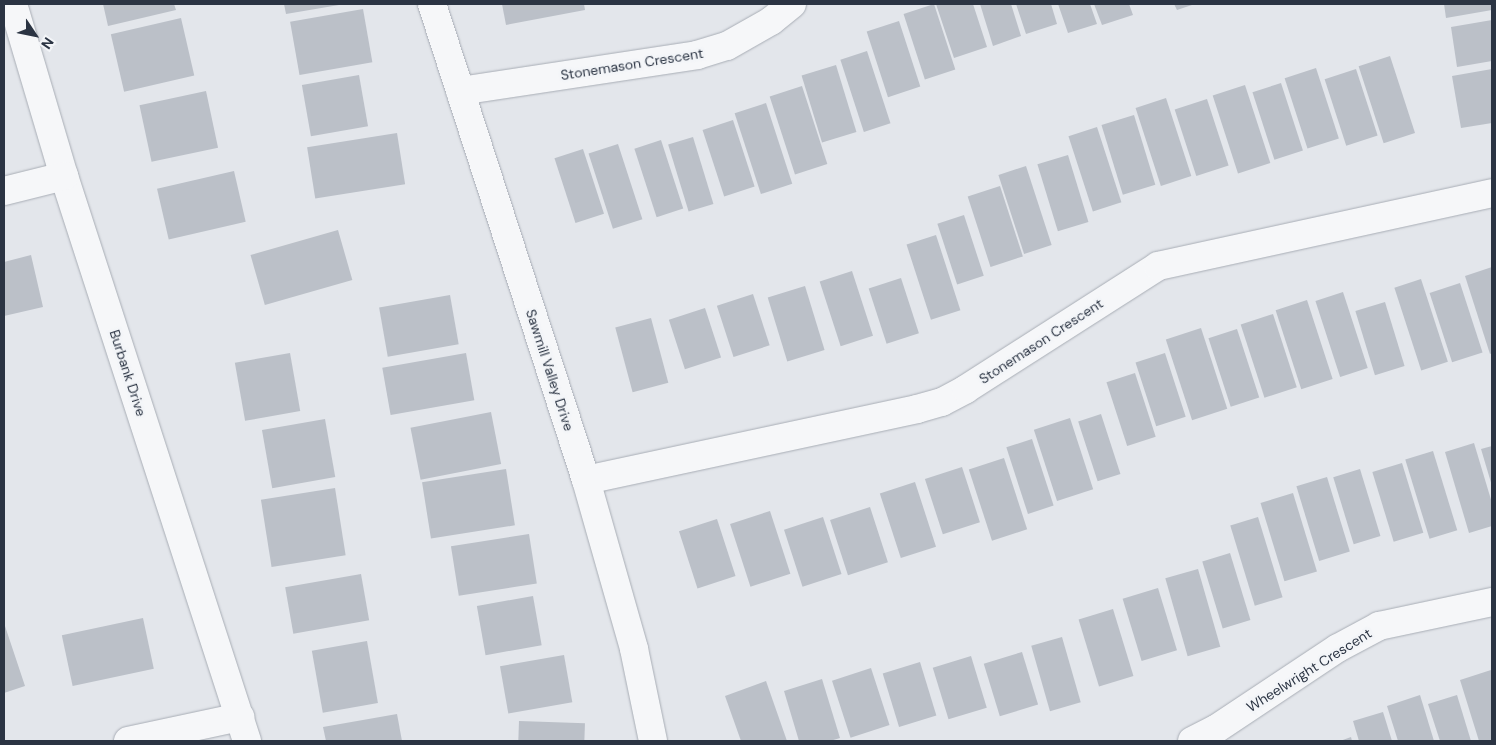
<!DOCTYPE html>
<html>
<head>
<meta charset="utf-8">
<style>
  body { margin:0 }
  #map { position:relative; width:1496px; height:745px; overflow:hidden; background:#e3e6eb; font-family:"DM Sans",sans-serif }
  div>[style] { position:absolute }
  [style*='--x'] { left:calc(var(--x)*1px); top:calc(var(--y)*1px); width:calc(var(--w)*1px); rotate:calc(var(--a)*1deg) }
  .building>* { inset:0; background:#bbc0c8; transform-origin:0 0 }
  .roads { filter:drop-shadow(0 0 1px #a8adb5) drop-shadow(0 0 1px #a8adb5) }
  .minor>* { height:28px; margin:-14px; padding:0 14px; transform-origin:14px; border-radius:14px; background:#f6f7f9 }
  .tertiary>* { height:28px; margin:-14px; padding:0 14px; transform-origin:14px; border-radius:14px; background:#f6f7f9 }
  span { translate:-50% -50%; white-space:nowrap; text-align:center; line-height:1.15; -webkit-text-stroke:5px #f3f5f8; paint-order:stroke }
  .street-label { font-size:14px; color:#2b3443 }
  .frame { position:absolute; inset:0; border:5px solid #2b3443; pointer-events:none }
  .north { position:absolute; left:10px; top:10px; width:50px; height:50px; -webkit-text-stroke:4px #f3f5f8; paint-order:stroke; rotate:124deg; font-size:14px; font-weight:700; line-height:20px; text-align:center; color:#2b3443 }
  .north::after { content:''; display:block; margin:auto; width:18px; height:22px; background:#2b3443; clip-path:polygon(50% 0,100% 100%,50% 72%,0 100%) }
</style>
</head>
<body>
<div id="map">
  <div class="building">
    <i style="clip-path:polygon(103px 4px,174px 4px,176px 10px,108px 26px)"></i>
    <i style="clip-path:polygon(284px 4px,339px 4px,339px 5px,286px 14px)"></i>
    <i style="clip-path:polygon(502px 4px,584px 4px,585px 10px,506px 25px)"></i>
    <i style="left:934px;top:4px;width:69px;height:32px;rotate:72deg"></i>
    <i style="clip-path:polygon(936px 4px,973px 4px,987px 47px,954px 58px)"></i>
    <i style="clip-path:polygon(980px 4px,1011px 4px,1021px 36px,993px 46px)"></i>
    <i style="clip-path:polygon(1016px 4px,1051px 4px,1057px 24px,1026px 34px)"></i>
    <i style="clip-path:polygon(1058px 4px,1090px 4px,1097px 24px,1068px 33px)"></i>
    <i style="clip-path:polygon(1094px 4px,1129px 4px,1133px 15px,1102px 25px)"></i>
    <i style="clip-path:polygon(1174px 4px,1195px 4px,1177px 10px)"></i>
    <i style="clip-path:polygon(1444px 4px,1492px 4px,1492px 10px,1446px 18px)"></i>
    <i style="left:363px;top:9px;width:54px;height:74px;rotate:80deg"></i>
    <i style="left:181px;top:18px;width:59px;height:72px;rotate:77deg"></i>
    <i style="clip-path:polygon(1492px 20px,1492px 61px,1457px 67px,1451px 27px)"></i>
    <i style="left:899px;top:21px;width:69px;height:34px;rotate:72deg"></i>
    <i style="left:867px;top:51px;width:76px;height:28px;rotate:72deg"></i>
    <i style="left:1390px;top:56px;width:81px;height:33px;rotate:72deg"></i>
    <i style="left:836px;top:65px;width:70px;height:36px;rotate:73deg"></i>
    <i style="left:1316px;top:68px;width:74px;height:33px;rotate:72deg"></i>
    <i style="left:1356px;top:69px;width:70px;height:33px;rotate:72deg"></i>
    <i style="clip-path:polygon(1492px 69px,1492px 123px,1461px 128px,1452px 76px)"></i>
    <i style="left:359px;top:75px;width:52px;height:58px;rotate:80deg"></i>
    <i style="left:1281px;top:83px;width:71px;height:30px;rotate:72deg"></i>
    <i style="left:1245px;top:85px;width:82px;height:34px;rotate:72deg"></i>
    <i style="left:802px;top:86px;width:82px;height:34px;rotate:72deg"></i>
    <i style="left:206px;top:91px;width:58px;height:68px;rotate:78deg"></i>
    <i style="left:1166px;top:98px;width:82px;height:32px;rotate:72deg"></i>
    <i style="left:1207px;top:99px;width:70px;height:34px;rotate:72deg"></i>
    <i style="left:766px;top:103px;width:85px;height:33px;rotate:72deg"></i>
    <i style="left:1134px;top:115px;width:73px;height:34px;rotate:73deg"></i>
    <i style="left:733px;top:120px;width:70px;height:32px;rotate:72deg"></i>
    <i style="left:1097px;top:127px;width:79px;height:30px;rotate:72deg"></i>
    <i style="left:397px;top:133px;width:52px;height:91px;rotate:81deg"></i>
    <i style="left:693px;top:137px;width:70px;height:26px;rotate:73deg"></i>
    <i style="left:661px;top:140px;width:72px;height:28px;rotate:72deg"></i>
    <i style="left:618px;top:144px;width:79px;height:31px;rotate:72deg"></i>
    <i style="left:583px;top:149px;width:68px;height:30px;rotate:72deg"></i>
    <i style="left:1068px;top:155px;width:70px;height:32px;rotate:73deg"></i>
    <i style="left:1026px;top:166px;width:83px;height:29px;rotate:72deg"></i>
    <i style="left:234px;top:171px;width:52px;height:79px;rotate:77deg"></i>
    <i style="left:1000px;top:186px;width:74px;height:34px;rotate:72deg"></i>
    <i style="left:964px;top:215px;width:64px;height:28px;rotate:72deg"></i>
    <i style="left:338px;top:230px;width:52px;height:91px;rotate:74deg"></i>
    <i style="left:936px;top:235px;width:79px;height:31px;rotate:72deg"></i>
    <i style="clip-path:polygon(31px 255px,43px 307px,4px 316px,4px 262px)"></i>
    <i style="clip-path:polygon(1492px 267px,1492px 353px,1490px 354px,1465px 276px)"></i>
    <i style="left:852px;top:271px;width:68px;height:34px;rotate:72deg"></i>
    <i style="left:901px;top:278px;width:58px;height:34px;rotate:72deg"></i>
    <i style="left:1421px;top:279px;width:87px;height:28px;rotate:72deg"></i>
    <i style="left:1460px;top:283px;width:73px;height:32px;rotate:72deg"></i>
    <i style="left:805px;top:286px;width:67px;height:39px;rotate:73deg"></i>
    <i style="left:1343px;top:292px;width:80px;height:29px;rotate:72deg"></i>
    <i style="left:753px;top:294px;width:54px;height:38px;rotate:72deg"></i>
    <i style="left:450px;top:295px;width:50px;height:72px;rotate:80deg"></i>
    <i style="left:1307px;top:300px;width:83px;height:33px;rotate:72deg"></i>
    <i style="left:1385px;top:302px;width:67px;height:31px;rotate:73deg"></i>
    <i style="left:705px;top:308px;width:52px;height:38px;rotate:72deg"></i>
    <i style="left:1273px;top:314px;width:77px;height:34px;rotate:72deg"></i>
    <i style="left:651px;top:318px;width:67px;height:37px;rotate:75deg"></i>
    <i style="left:1201px;top:328px;width:85px;height:37px;rotate:72deg"></i>
    <i style="left:1237px;top:329px;width:72px;height:30px;rotate:72deg"></i>
    <i style="left:290px;top:353px;width:59px;height:56px;rotate:80deg"></i>
    <i style="left:466px;top:353px;width:48px;height:85px;rotate:80deg"></i>
    <i style="left:1165px;top:353px;width:67px;height:31px;rotate:72deg"></i>
    <i style="left:1135px;top:373px;width:67px;height:30px;rotate:72deg"></i>
    <i style="left:491px;top:412px;width:53px;height:82px;rotate:79deg"></i>
    <i style="left:1101px;top:414px;width:63px;height:24px;rotate:72deg"></i>
    <i style="left:1070px;top:418px;width:75px;height:38px;rotate:72deg"></i>
    <i style="left:325px;top:419px;width:59px;height:64px;rotate:80deg"></i>
    <i style="left:1032px;top:439px;width:70px;height:27px;rotate:72deg"></i>
    <i style="clip-path:polygon(1474px 443px,1492px 503px,1492px 526px,1469px 533px,1445px 452px)"></i>
    <i style="clip-path:polygon(1492px 446px,1492px 486px,1481px 449px)"></i>
    <i style="left:1433px;top:451px;width:83px;height:29px;rotate:73deg"></i>
    <i style="left:1004px;top:458px;width:75px;height:37px;rotate:72deg"></i>
    <i style="left:1402px;top:463px;width:73px;height:31px;rotate:73deg"></i>
    <i style="left:962px;top:467px;width:58px;height:39px;rotate:72deg"></i>
    <i style="left:506px;top:469px;width:57px;height:85px;rotate:81deg"></i>
    <i style="left:1360px;top:469px;width:70px;height:28px;rotate:73deg"></i>
    <i style="left:1327px;top:477px;width:78px;height:32px;rotate:73deg"></i>
    <i style="left:915px;top:482px;width:68px;height:37px;rotate:72deg"></i>
    <i style="left:335px;top:488px;width:68px;height:75px;rotate:81deg"></i>
    <i style="left:1293px;top:493px;width:82px;height:34px;rotate:73deg"></i>
    <i style="left:870px;top:507px;width:58px;height:42px;rotate:72deg"></i>
    <i style="left:770px;top:511px;width:66px;height:42px;rotate:72deg"></i>
    <i style="left:823px;top:517px;width:60px;height:41px;rotate:72deg"></i>
    <i style="left:1258px;top:517px;width:84px;height:29px;rotate:73deg"></i>
    <i style="left:717px;top:519px;width:60px;height:40px;rotate:72deg"></i>
    <i style="left:529px;top:534px;width:50px;height:79px;rotate:81deg"></i>
    <i style="left:1230px;top:553px;width:70px;height:29px;rotate:73deg"></i>
    <i style="left:1198px;top:569px;width:81px;height:34px;rotate:74deg"></i>
    <i style="left:361px;top:574px;width:47px;height:77px;rotate:80deg"></i>
    <i style="left:1158px;top:588px;width:65px;height:37px;rotate:73deg"></i>
    <i style="left:533px;top:596px;width:50px;height:57px;rotate:80deg"></i>
    <i style="left:1113px;top:609px;width:70px;height:36px;rotate:73deg"></i>
    <i style="left:143px;top:618px;width:52px;height:83px;rotate:78deg"></i>
    <i style="clip-path:polygon(4px 623px,25px 686px,4px 693px)"></i>
    <i style="left:1062px;top:637px;width:68px;height:32px;rotate:74deg"></i>
    <i style="left:367px;top:641px;width:63px;height:56px;rotate:80deg"></i>
    <i style="left:1022px;top:652px;width:55px;height:40px;rotate:73deg"></i>
    <i style="left:564px;top:655px;width:48px;height:65px;rotate:80deg"></i>
    <i style="left:971px;top:656px;width:54px;height:40px;rotate:73deg"></i>
    <i style="left:920px;top:662px;width:56px;height:39px;rotate:73deg"></i>
    <i style="left:871px;top:668px;width:60px;height:41px;rotate:72deg"></i>
    <i style="clip-path:polygon(1491px 670px,1492px 741px,1479px 741px,1460px 680px)"></i>
    <i style="clip-path:polygon(822px 679px,840px 738px,830px 741px,799px 741px,784px 691px)"></i>
    <i style="clip-path:polygon(766px 681px,787px 741px,741px 741px,725px 696px)"></i>
    <i style="clip-path:polygon(1420px 695px,1434px 741px,1398px 741px,1387px 706px)"></i>
    <i style="clip-path:polygon(1457px 695px,1471px 741px,1440px 741px,1428px 704px)"></i>
    <i style="clip-path:polygon(1383px 712px,1392px 741px,1359px 741px,1353px 721px)"></i>
    <i style="clip-path:polygon(397px 714px,402px 741px,326px 741px,323px 727px)"></i>
    <i style="left:519px;top:721px;width:66px;height:20px;rotate:2deg"></i>
    <i style="clip-path:polygon(1351px 737px,1352px 741px,1340px 741px)"></i>
  </div>
  <div class="roads">
    <div class="minor">
      <i style="--x:13;--y:4;--w:179;--a:73.5"></i>
      <i style="--x:64;--y:176;--w:594;--a:72.05"></i>
      <i style="--x:460;--y:91;--w:240;--a:-8.6"></i>
      <i style="--x:697;--y:55;--w:31;--a:-17"></i>
      <i style="--x:727;--y:46;--w:51;--a:-29.6"></i>
      <i style="--x:771;--y:21;--w:27;--a:-39"></i>
      <i style="--x:4;--y:191;--w:62;--a:-14"></i>
      <i style="--x:586;--y:480;--w:339;--a:-12.1"></i>
      <i style="--x:917;--y:409;--w:26;--a:-16"></i>
      <i style="--x:942;--y:402;--w:27;--a:-28"></i>
      <i style="--x:966;--y:389;--w:228;--a:-32.6"></i>
      <i style="--x:1158;--y:266;--w:342;--a:-12.3"></i>
      <i style="--x:128;--y:741;--w:115;--a:-12.1"></i>
      <i style="--x:1192;--y:741;--w:27;--a:-27"></i>
      <i style="--x:1216;--y:729;--w:146;--a:-33.6"></i>
      <i style="--x:1338;--y:648;--w:47;--a:-28.2"></i>
      <i style="--x:1379;--y:626;--w:116;--a:-12"></i>
    </div>
    <div class="tertiary">
      <i style="--x:432;--y:4;--w:500;--a:72.07"></i>
      <i style="--x:586;--y:480;--w:176;--a:74.1"></i>
      <i style="--x:634;--y:649;--w:94;--a:78.3"></i>
    </div>
  </div>
  <div class="street-label">
    <span style="left:632px;top:64px;rotate:-9deg">Stonemason Crescent</span>
    <span style="left:1041px;top:341px;rotate:-33deg">Stonemason Crescent</span>
    <span style="left:550px;top:370px;rotate:72deg">Sawmill Valley Drive</span>
    <span style="left:128px;top:373px;rotate:72deg">Burbank Drive</span>
    <span style="left:1309px;top:670px;rotate:-32deg">Wheelwright Crescent</span>
  </div>
  <div class="frame"></div>
  <div class="north">N</div>
</div>
</body>
</html>
